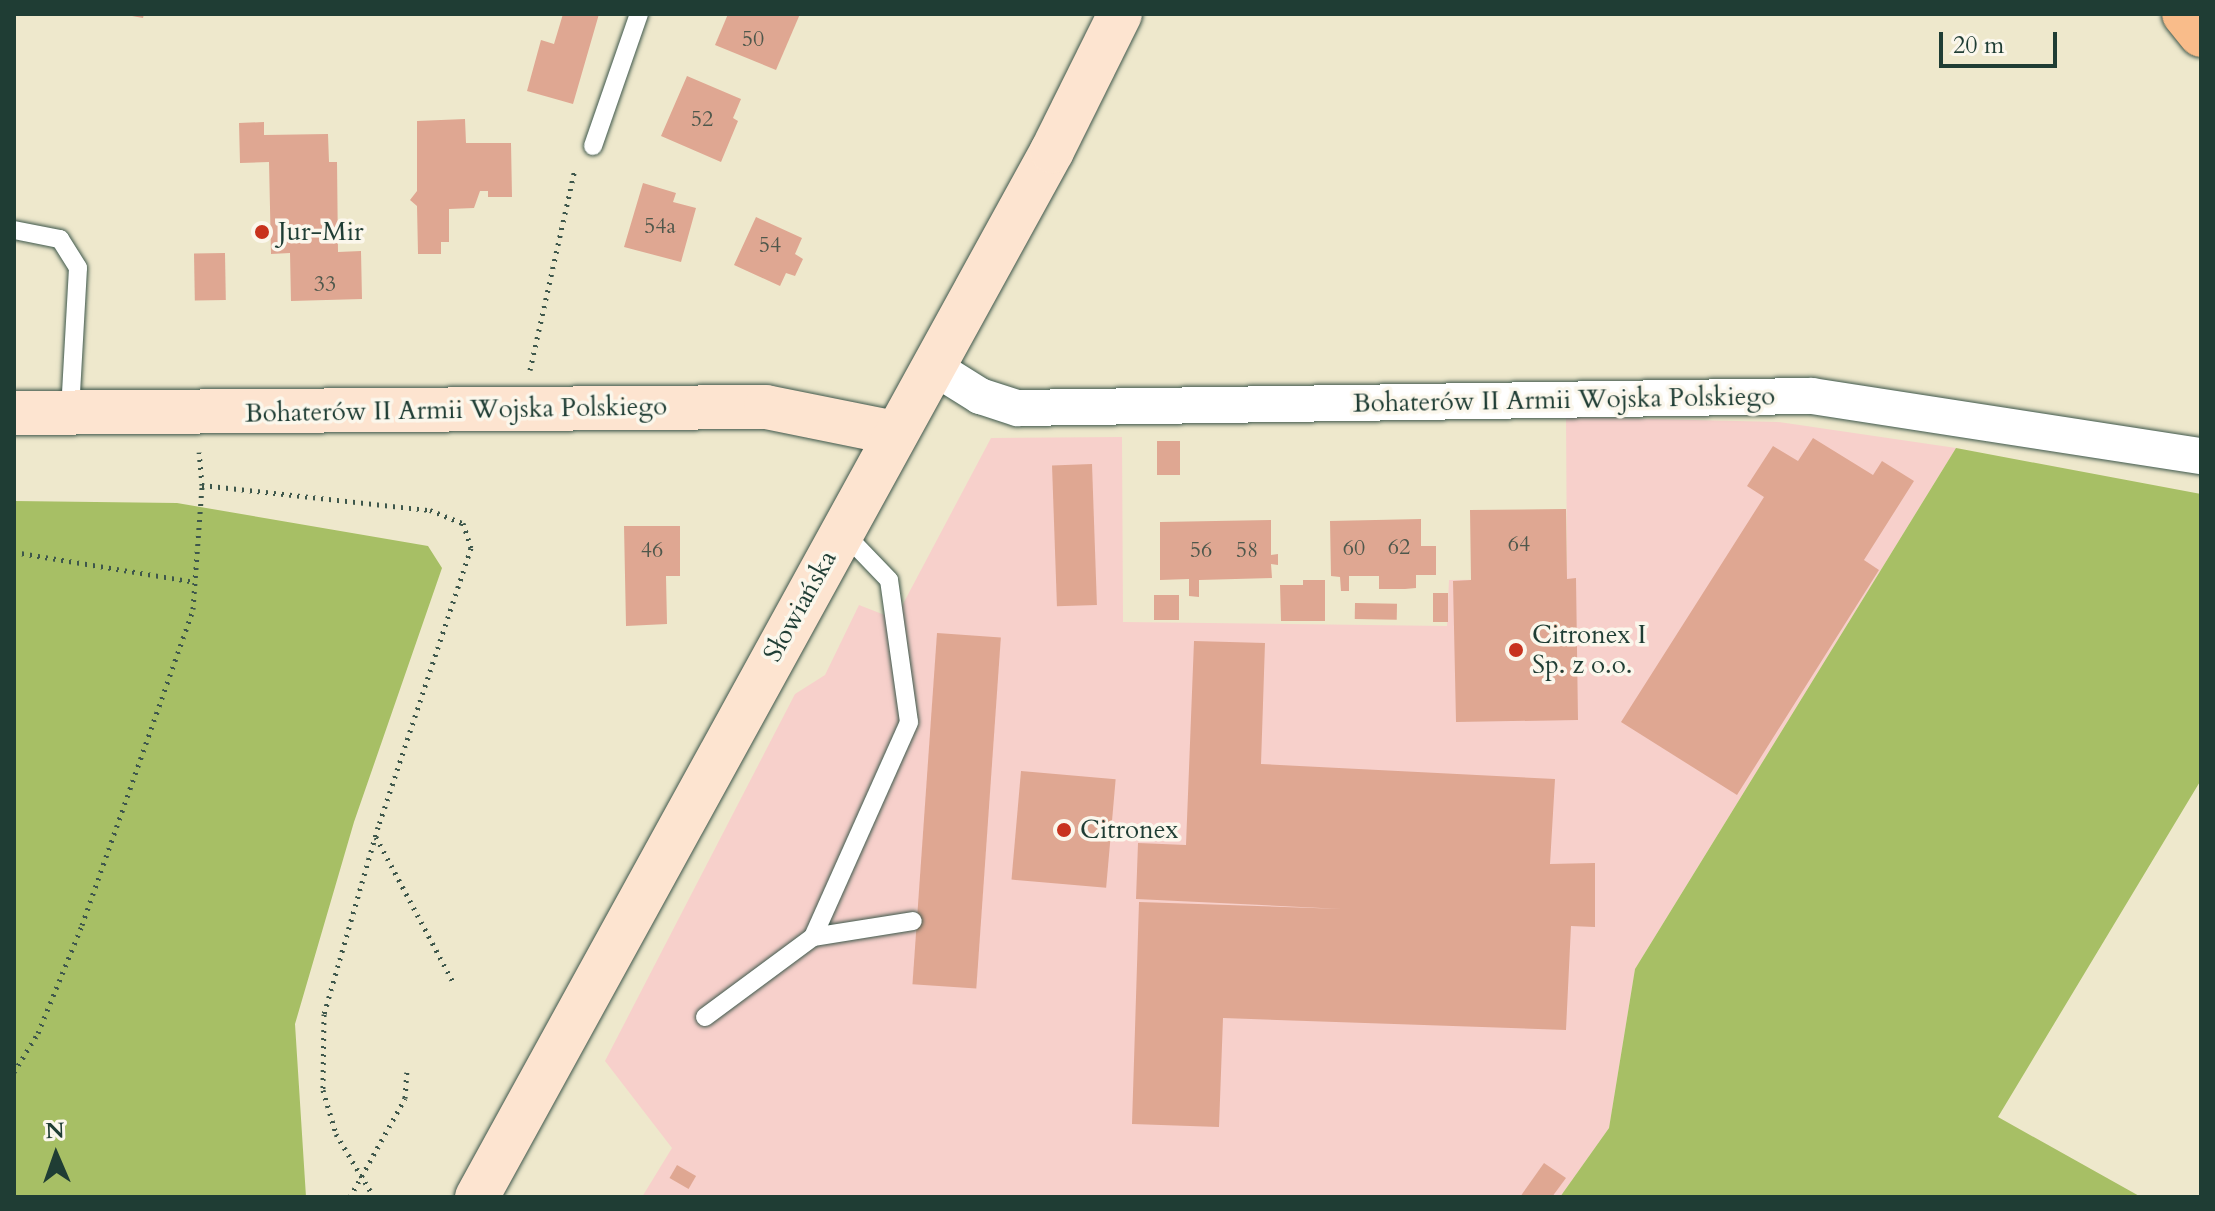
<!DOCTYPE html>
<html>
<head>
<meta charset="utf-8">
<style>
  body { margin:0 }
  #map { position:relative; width:2215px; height:1211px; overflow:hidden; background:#eee8cc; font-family:Cardo,serif }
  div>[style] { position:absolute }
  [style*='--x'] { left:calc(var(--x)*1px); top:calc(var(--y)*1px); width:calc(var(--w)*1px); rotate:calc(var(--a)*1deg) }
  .built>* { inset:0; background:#f7d0cb }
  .green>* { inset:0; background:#a7bf65 }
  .building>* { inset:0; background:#dfa792; transform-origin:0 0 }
  .path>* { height:5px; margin-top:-2.5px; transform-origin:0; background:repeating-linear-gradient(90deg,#3e574b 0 2px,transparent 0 8px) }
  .roads { filter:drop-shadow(0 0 2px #3e574b) drop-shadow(0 0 2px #3e574b) }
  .lane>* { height:18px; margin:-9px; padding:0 9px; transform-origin:9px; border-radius:9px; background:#fff }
  .street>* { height:36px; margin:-18px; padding:0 18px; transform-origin:18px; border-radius:18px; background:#fff }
  .secondary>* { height:44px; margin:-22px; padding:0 22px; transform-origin:22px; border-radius:22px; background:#fde4d0 }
  .primary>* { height:44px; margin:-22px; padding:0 22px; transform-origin:22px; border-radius:22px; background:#f9bc8a }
  .dots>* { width:22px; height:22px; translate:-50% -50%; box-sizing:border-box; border:4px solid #fbf7ec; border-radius:50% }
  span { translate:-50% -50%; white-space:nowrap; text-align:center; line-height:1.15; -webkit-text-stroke:7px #fbf7ec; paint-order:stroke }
  .number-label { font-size:22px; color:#4f584c }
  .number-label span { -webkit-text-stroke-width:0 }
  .poi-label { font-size:26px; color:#1f3d34 }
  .left { translate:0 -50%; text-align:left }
  .street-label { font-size:26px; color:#1f3d34 }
  .frame { position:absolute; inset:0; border:16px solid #1f3d34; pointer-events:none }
  .north { position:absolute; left:16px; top:1115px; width:80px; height:80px; -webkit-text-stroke:6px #fbf7ec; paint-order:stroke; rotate:358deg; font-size:22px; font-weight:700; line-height:32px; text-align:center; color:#1f3d34 }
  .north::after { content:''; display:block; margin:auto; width:28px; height:36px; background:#1f3d34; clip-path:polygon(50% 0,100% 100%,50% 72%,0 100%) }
  .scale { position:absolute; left:1939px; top:32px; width:118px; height:36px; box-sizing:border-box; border:4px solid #1f3d34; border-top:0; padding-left:10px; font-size:24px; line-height:28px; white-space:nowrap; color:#1f3d34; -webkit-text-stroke:6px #fbf7ec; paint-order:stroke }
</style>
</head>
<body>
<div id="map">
  <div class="built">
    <i style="clip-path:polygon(1566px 417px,1779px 422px,1956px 448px,1635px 969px,1609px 1128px,1560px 1197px,642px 1197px,672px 1148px,605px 1061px,795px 694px,825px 675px,859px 605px,895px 619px,991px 438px,1122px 437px,1123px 622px,1447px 626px,1449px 580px,1567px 579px)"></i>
  </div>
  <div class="green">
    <i style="clip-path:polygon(1956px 448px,2201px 494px,2201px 780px,1998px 1117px,2141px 1197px,1560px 1197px,1609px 1128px,1635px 969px)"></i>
    <i style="clip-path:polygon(14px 501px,177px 503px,428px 546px,442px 568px,354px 822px,295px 1024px,306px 1197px,14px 1197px)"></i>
  </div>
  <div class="building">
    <i style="clip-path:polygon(121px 14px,144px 14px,143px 18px)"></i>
    <i style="clip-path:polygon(563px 14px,599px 14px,573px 104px,527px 91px,541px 40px,554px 44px)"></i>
    <i style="clip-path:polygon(728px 14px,800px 14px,776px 70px,715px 45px)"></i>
    <i style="clip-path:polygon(687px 76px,741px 99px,733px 118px,738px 121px,721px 162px,661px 136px)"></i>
    <i style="clip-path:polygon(465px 119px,466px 143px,511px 143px,512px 197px,488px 197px,488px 191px,480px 191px,474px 208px,449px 209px,449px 242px,441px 242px,441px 254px,418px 254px,417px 206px,410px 200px,417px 191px,417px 121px)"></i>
    <i style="clip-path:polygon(264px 122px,264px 135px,328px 134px,329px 162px,337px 162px,338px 252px,361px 251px,362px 299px,291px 301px,290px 253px,271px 254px,269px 162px,240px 163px,239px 123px)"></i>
    <i style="clip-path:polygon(643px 183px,676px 193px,673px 202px,696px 208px,681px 262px,624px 247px)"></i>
    <i style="clip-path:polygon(756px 217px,802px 238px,795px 254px,803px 259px,795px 276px,786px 273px,780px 286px,734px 265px)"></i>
    <i style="left:225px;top:253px;width:47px;height:31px;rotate:89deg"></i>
    <i style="clip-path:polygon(1813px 438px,1873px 475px,1882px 461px,1914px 481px,1864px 560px,1879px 570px,1737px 795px,1621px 722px,1764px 497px,1747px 486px,1773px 446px,1798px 461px)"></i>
    <i style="left:1157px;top:441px;width:23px;height:34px"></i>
    <i style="left:1092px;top:464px;width:141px;height:40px;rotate:88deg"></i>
    <i style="clip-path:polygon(1566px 509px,1567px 579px,1576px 578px,1578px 720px,1456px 722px,1453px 581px,1471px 580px,1470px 510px)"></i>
    <i style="clip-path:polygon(1421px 519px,1421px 546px,1436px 546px,1436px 575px,1416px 575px,1416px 588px,1405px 589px,1379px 589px,1379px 576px,1349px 576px,1349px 591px,1341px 591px,1340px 577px,1331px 576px,1330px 521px)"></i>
    <i style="clip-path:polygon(1271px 520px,1271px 555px,1278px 554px,1278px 565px,1271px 564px,1272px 578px,1199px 580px,1199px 597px,1189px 596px,1189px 579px,1160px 580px,1160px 522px)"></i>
    <i style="clip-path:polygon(624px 526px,680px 526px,680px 576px,666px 576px,667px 624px,626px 626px)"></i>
    <i style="clip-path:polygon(1303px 580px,1325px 580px,1325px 621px,1281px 621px,1280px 585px,1303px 585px)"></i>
    <i style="left:1448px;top:593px;width:29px;height:15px;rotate:90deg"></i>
    <i style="left:1154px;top:595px;width:25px;height:25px"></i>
    <i style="left:1355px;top:603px;width:42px;height:16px;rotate:1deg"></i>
    <i style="left:937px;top:633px;width:64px;height:352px;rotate:4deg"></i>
    <i style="clip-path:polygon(1194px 641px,1265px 643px,1261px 764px,1555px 779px,1550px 864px,1595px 863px,1595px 927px,1571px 926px,1566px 1030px,1223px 1018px,1219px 1127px,1132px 1124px,1139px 902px,1342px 909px,1136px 899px,1138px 843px,1186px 845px)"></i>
    <i style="left:1021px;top:771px;width:95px;height:109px;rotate:5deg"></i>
    <i style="clip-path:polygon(1544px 1163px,1566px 1178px,1552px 1197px,1520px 1197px)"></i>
    <i style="left:677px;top:1165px;width:22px;height:15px;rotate:30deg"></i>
  </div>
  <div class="path">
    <i style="--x:530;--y:370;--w:206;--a:-77.4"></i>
    <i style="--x:202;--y:485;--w:229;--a:6.3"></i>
    <i style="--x:430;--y:510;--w:35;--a:22"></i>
    <i style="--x:463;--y:523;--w:26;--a:72"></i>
    <i style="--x:471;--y:548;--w:294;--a:108.4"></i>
    <i style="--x:378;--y:827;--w:195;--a:106.1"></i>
    <i style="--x:324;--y:1014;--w:76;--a:90.8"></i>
    <i style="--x:323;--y:1090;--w:46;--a:73.5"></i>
    <i style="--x:336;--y:1134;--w:74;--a:58.9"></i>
    <i style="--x:14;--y:552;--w:183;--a:9.4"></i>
    <i style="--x:376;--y:837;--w:164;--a:62"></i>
    <i style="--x:14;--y:1072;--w:46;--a:-58.4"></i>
    <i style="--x:38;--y:1033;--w:117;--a:-67.8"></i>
    <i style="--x:82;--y:925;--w:335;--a:-70.6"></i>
    <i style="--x:193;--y:609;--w:124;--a:-85.8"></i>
    <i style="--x:202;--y:485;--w:33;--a:-95"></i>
    <i style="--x:350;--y:1197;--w:113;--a:-60.9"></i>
    <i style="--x:405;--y:1098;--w:26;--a:-86"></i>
  </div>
  <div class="roads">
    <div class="lane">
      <i style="--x:593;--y:146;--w:140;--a:-70.8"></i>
      <i style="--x:14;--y:230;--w:47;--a:11.1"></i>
      <i style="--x:60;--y:239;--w:34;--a:58"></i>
      <i style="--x:78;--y:268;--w:144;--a:93.2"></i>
      <i style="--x:813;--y:937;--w:101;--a:-9.1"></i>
      <i style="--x:705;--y:1017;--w:134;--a:-36.5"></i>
      <i style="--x:813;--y:937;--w:235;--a:-65.9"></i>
      <i style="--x:909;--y:722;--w:143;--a:-98"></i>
      <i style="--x:889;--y:580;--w:68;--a:-133.8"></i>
    </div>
    <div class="street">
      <i style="--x:932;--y:366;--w:57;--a:32"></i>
      <i style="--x:980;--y:396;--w:40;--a:18"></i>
      <i style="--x:1018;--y:408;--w:794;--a:-0.87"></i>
      <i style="--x:1812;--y:396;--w:394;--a:8.8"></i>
    </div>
    <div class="secondary">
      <i style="--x:14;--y:413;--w:752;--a:-0.46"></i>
      <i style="--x:766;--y:407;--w:132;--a:11.4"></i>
      <i style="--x:477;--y:1197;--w:1194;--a:-61.2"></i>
      <i style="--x:1052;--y:151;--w:153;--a:-63.6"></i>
    </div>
    <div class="primary">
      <i style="--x:2184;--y:14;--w:27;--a:51"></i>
    </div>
  </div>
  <div class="dots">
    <i style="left:262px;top:232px;background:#c8321e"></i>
    <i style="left:1516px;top:650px;background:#c8321e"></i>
    <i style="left:1064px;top:830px;background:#c8321e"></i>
  </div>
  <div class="number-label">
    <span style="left:753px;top:40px">50</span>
    <span style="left:702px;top:120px">52</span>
    <span style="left:660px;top:227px">54a</span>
    <span style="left:770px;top:246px">54</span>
    <span style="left:325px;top:285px">33</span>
    <span style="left:1519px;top:545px">64</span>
    <span style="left:1399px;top:548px">62</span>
    <span style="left:1354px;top:549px">60</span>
    <span style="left:652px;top:551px">46</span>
    <span style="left:1201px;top:551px">56</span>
    <span style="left:1247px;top:551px">58</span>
  </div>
  <div class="poi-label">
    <span class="left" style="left:278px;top:232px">Jur-Mir</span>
    <span class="left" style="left:1532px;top:650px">Citronex I<br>Sp. z o.o.</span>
    <span class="left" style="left:1080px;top:830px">Citronex</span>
  </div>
  <div class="street-label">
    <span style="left:1564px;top:400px;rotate:-1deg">Bohaterów II Armii Wojska Polskiego</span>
    <span style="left:456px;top:410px;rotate:-1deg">Bohaterów II Armii Wojska Polskiego</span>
    <span style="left:800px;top:606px;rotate:-61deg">Słowiańska</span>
  </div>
  <div class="frame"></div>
  <div class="north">N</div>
  <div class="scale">20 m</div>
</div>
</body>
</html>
